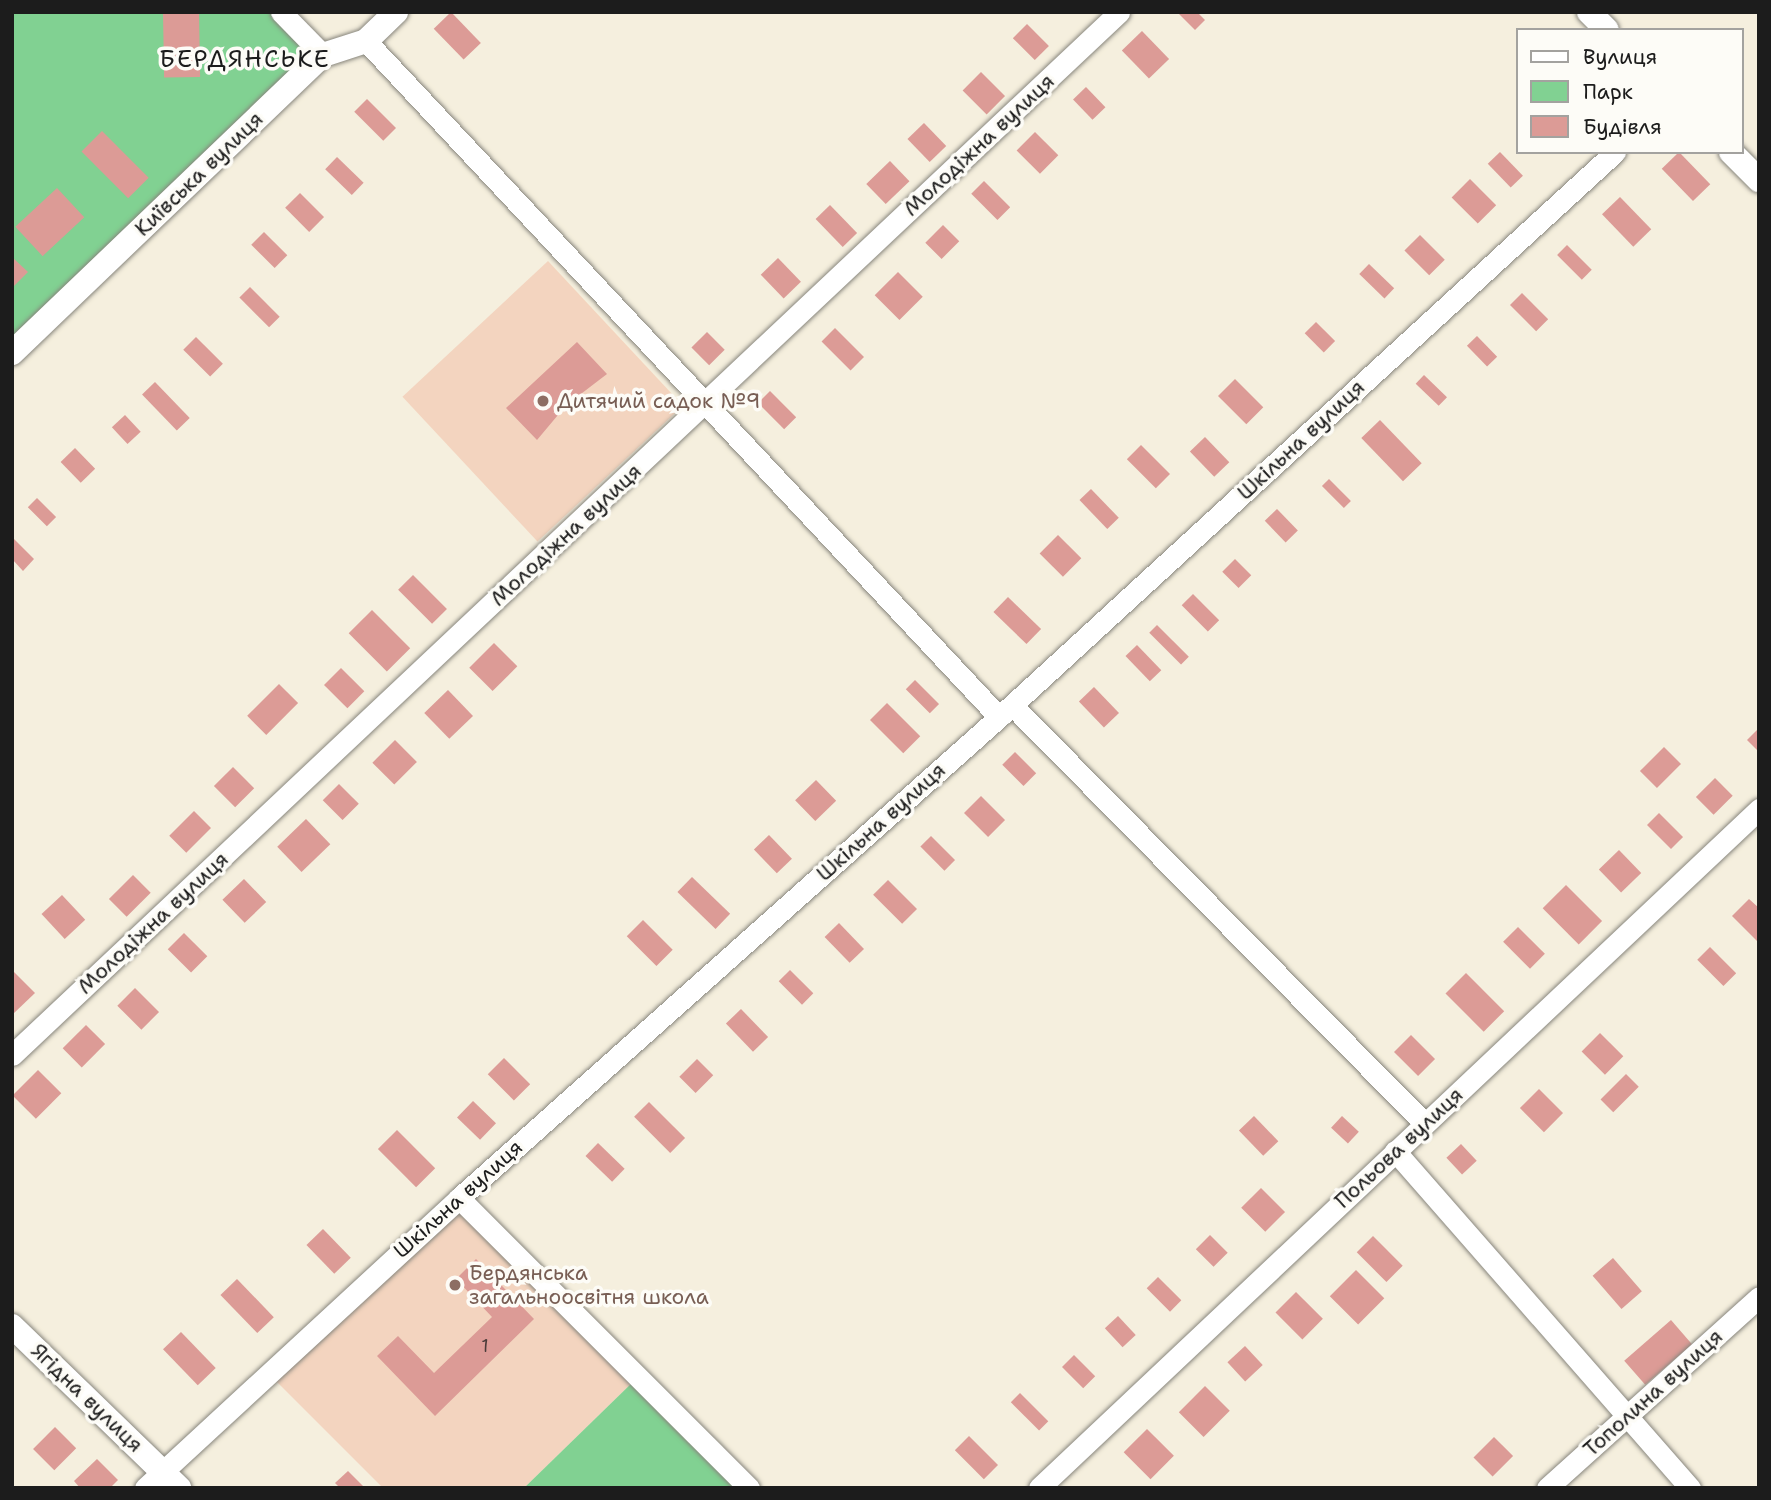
<!DOCTYPE html>
<html>
<head>
<meta charset="utf-8">
<style>
  body { margin:0 }
  #map { position:relative; width:1771px; height:1500px; overflow:hidden; background:#f5efde; font-family:"Shantell Sans",sans-serif }
  div>[style] { position:absolute }
  [style*='--x'] { left:calc(var(--x)*1px); top:calc(var(--y)*1px); width:calc(var(--w)*1px); rotate:calc(var(--a)*1deg) }
  .built>* { inset:0; background:#f3d4bf; transform-origin:0 0 }
  .green>* { inset:0; background:#81d192 }
  .building>* { inset:0; background:#dc9b96; transform-origin:0 0 }
  .roads { filter:drop-shadow(0 0 2px #88867d) drop-shadow(0 0 2px #88867d) }
  .minor>* { height:21px; margin:-10.5px; padding:0 10.5px; transform-origin:10.5px; border-radius:10.5px; background:#fff }
  .tertiary>* { height:24px; margin:-12px; padding:0 12px; transform-origin:12px; border-radius:12px; background:#fff }
  .dots>* { width:19px; height:19px; translate:-50% -50%; box-sizing:border-box; border:4px solid #fdfcf7; border-radius:50% }
  span { translate:-50% -50%; white-space:nowrap; text-align:center; line-height:1.15; -webkit-text-stroke:7px #fdfcf7; paint-order:stroke }
  .number-label { font-size:18px; color:#4c3c3a }
  .number-label span { -webkit-text-stroke-width:0 }
  .street-label { font-size:21px; color:#1c1c1c }
  .education-label { font-size:21px; color:#785e54 }
  .left { translate:0 -50%; text-align:left }
  .quarter-label { font-size:24px; color:#1c1c1c; letter-spacing:2px }
  .frame { position:absolute; inset:0; border:14px solid #1c1c1c; pointer-events:none }
  .legend { position:absolute; left:1516px; top:28px; width:228px; height:126px; box-sizing:border-box; background:#fdfcf7; border:2px solid #a3a29f; margin:0; padding:9px 12px; list-style:none; font-size:21px; color:#1c1c1c }
  .legend li { display:flex; align-items:center; gap:14px; height:35px }
  .legend b { width:35px; border:2px solid #a3a29f }
</style>
</head>
<body>
<div id="map">
  <div class="built">
    <i style="left:548px;top:261px;width:198px;height:199px;rotate:47deg"></i>
    <i style="clip-path:polygon(459px 1198px,638px 1377px,524px 1488px,383px 1488px,268px 1373px)"></i>
  </div>
  <div class="green">
    <i style="clip-path:polygon(12px 12px,281px 12px,323px 55px,12px 353px)"></i>
    <i style="clip-path:polygon(638px 1377px,749px 1488px,524px 1488px)"></i>
  </div>
  <div class="building">
    <i style="left:199px;top:12px;width:65px;height:36px;rotate:89deg"></i>
    <i style="left:451px;top:12px;width:43px;height:24px;rotate:46deg"></i>
    <i style="clip-path:polygon(1177px 12px,1197px 12px,1205px 20px,1195px 30px)"></i>
    <i style="left:1027px;top:24px;width:31px;height:20px;rotate:45deg"></i>
    <i style="left:1142px;top:31px;width:39px;height:28px;rotate:46deg"></i>
    <i style="left:981px;top:72px;width:34px;height:26px;rotate:45deg"></i>
    <i style="left:1086px;top:87px;width:28px;height:18px;rotate:46deg"></i>
    <i style="left:367px;top:99px;width:41px;height:18px;rotate:45deg"></i>
    <i style="left:924px;top:123px;width:32px;height:23px;rotate:46deg"></i>
    <i style="left:102px;top:131px;width:66px;height:29px;rotate:45deg"></i>
    <i style="left:1035px;top:132px;width:33px;height:26px;rotate:45deg"></i>
    <i style="left:1500px;top:152px;width:33px;height:17px;rotate:46deg"></i>
    <i style="left:1679px;top:152px;width:45px;height:24px;rotate:46deg"></i>
    <i style="left:337px;top:157px;width:37px;height:17px;rotate:44deg"></i>
    <i style="left:890px;top:161px;width:28px;height:33px;rotate:46deg"></i>
    <i style="left:1470px;top:179px;width:37px;height:26px;rotate:45deg"></i>
    <i style="left:984px;top:181px;width:37px;height:18px;rotate:45deg"></i>
    <i style="left:57px;top:188px;width:40px;height:57px;rotate:47deg"></i>
    <i style="left:300px;top:193px;width:34px;height:21px;rotate:45deg"></i>
    <i style="left:1620px;top:197px;width:45px;height:25px;rotate:46deg"></i>
    <i style="left:830px;top:205px;width:39px;height:20px;rotate:46deg"></i>
    <i style="left:943px;top:225px;width:23px;height:25px;rotate:45deg"></i>
    <i style="left:264px;top:232px;width:33px;height:18px;rotate:45deg"></i>
    <i style="left:1420px;top:235px;width:35px;height:22px;rotate:45deg"></i>
    <i style="left:1567px;top:245px;width:35px;height:14px;rotate:45deg"></i>
    <i style="clip-path:polygon(12px 257px,28px 272px,12px 288px)"></i>
    <i style="left:778px;top:258px;width:33px;height:24px;rotate:46deg"></i>
    <i style="left:1369px;top:264px;width:35px;height:14px;rotate:44deg"></i>
    <i style="left:898px;top:272px;width:35px;height:33px;rotate:45deg"></i>
    <i style="left:250px;top:287px;width:42px;height:15px;rotate:45deg"></i>
    <i style="left:1522px;top:293px;width:37px;height:17px;rotate:45deg"></i>
    <i style="left:1316px;top:322px;width:27px;height:16px;rotate:45deg"></i>
    <i style="left:835px;top:328px;width:41px;height:19px;rotate:45deg"></i>
    <i style="left:707px;top:332px;width:25px;height:22px;rotate:45deg"></i>
    <i style="left:1477px;top:336px;width:29px;height:14px;rotate:46deg"></i>
    <i style="left:196px;top:337px;width:38px;height:18px;rotate:45deg"></i>
    <i style="clip-path:polygon(577px 342px,607px 374px,573px 400px,576px 403px,566px 412px,563px 409px,537px 440px,506px 408px)"></i>
    <i style="left:1424px;top:375px;width:32px;height:12px;rotate:44deg"></i>
    <i style="left:1235px;top:379px;width:40px;height:24px;rotate:45deg"></i>
    <i style="left:155px;top:382px;width:50px;height:18px;rotate:46deg"></i>
    <i style="left:770px;top:391px;width:37px;height:17px;rotate:45deg"></i>
    <i style="left:125px;top:415px;width:23px;height:18px;rotate:47deg"></i>
    <i style="left:1380px;top:420px;width:60px;height:26px;rotate:46deg"></i>
    <i style="left:1205px;top:437px;width:35px;height:21px;rotate:46deg"></i>
    <i style="left:1141px;top:445px;width:41px;height:20px;rotate:45deg"></i>
    <i style="left:75px;top:448px;width:29px;height:20px;rotate:46deg"></i>
    <i style="left:1329px;top:479px;width:31px;height:10px;rotate:45deg"></i>
    <i style="left:1091px;top:489px;width:40px;height:16px;rotate:46deg"></i>
    <i style="left:37px;top:498px;width:27px;height:13px;rotate:45deg"></i>
    <i style="left:1277px;top:509px;width:30px;height:17px;rotate:46deg"></i>
    <i style="left:1058px;top:535px;width:33px;height:26px;rotate:45deg"></i>
    <i style="clip-path:polygon(12px 537px,34px 559px,23px 571px,12px 559px)"></i>
    <i style="left:1235px;top:559px;width:23px;height:18px;rotate:45deg"></i>
    <i style="left:413px;top:575px;width:48px;height:21px;rotate:45deg"></i>
    <i style="left:1193px;top:594px;width:37px;height:16px;rotate:45deg"></i>
    <i style="left:1008px;top:597px;width:46px;height:21px;rotate:44deg"></i>
    <i style="left:372px;top:610px;width:54px;height:33px;rotate:45deg"></i>
    <i style="left:1157px;top:625px;width:45px;height:11px;rotate:45deg"></i>
    <i style="left:494px;top:643px;width:33px;height:35px;rotate:45deg"></i>
    <i style="left:1137px;top:645px;width:35px;height:16px;rotate:46deg"></i>
    <i style="left:341px;top:668px;width:33px;height:24px;rotate:45deg"></i>
    <i style="left:915px;top:680px;width:34px;height:13px;rotate:45deg"></i>
    <i style="left:279px;top:684px;width:27px;height:45px;rotate:45deg"></i>
    <i style="left:1094px;top:687px;width:36px;height:21px;rotate:46deg"></i>
    <i style="left:448px;top:690px;width:36px;height:33px;rotate:46deg"></i>
    <i style="left:887px;top:703px;width:47px;height:24px;rotate:45deg"></i>
    <i style="clip-path:polygon(1759px 728px,1759px 752px,1747px 740px)"></i>
    <i style="left:395px;top:740px;width:31px;height:32px;rotate:45deg"></i>
    <i style="left:1664px;top:747px;width:24px;height:34px;rotate:45deg"></i>
    <i style="left:1015px;top:752px;width:30px;height:18px;rotate:45deg"></i>
    <i style="left:233px;top:767px;width:30px;height:27px;rotate:45deg"></i>
    <i style="left:1715px;top:778px;width:25px;height:27px;rotate:45deg"></i>
    <i style="left:816px;top:780px;width:29px;height:29px;rotate:46deg"></i>
    <i style="left:339px;top:784px;width:28px;height:23px;rotate:45deg"></i>
    <i style="left:981px;top:796px;width:34px;height:24px;rotate:45deg"></i>
    <i style="left:194px;top:811px;width:24px;height:35px;rotate:45deg"></i>
    <i style="left:1659px;top:813px;width:34px;height:17px;rotate:45deg"></i>
    <i style="left:306px;top:819px;width:35px;height:40px;rotate:46deg"></i>
    <i style="left:769px;top:835px;width:33px;height:21px;rotate:46deg"></i>
    <i style="left:931px;top:836px;width:34px;height:15px;rotate:45deg"></i>
    <i style="left:1619px;top:850px;width:32px;height:28px;rotate:46deg"></i>
    <i style="left:133px;top:875px;width:25px;height:34px;rotate:45deg"></i>
    <i style="left:692px;top:877px;width:53px;height:21px;rotate:44deg"></i>
    <i style="left:244px;top:879px;width:32px;height:30px;rotate:46deg"></i>
    <i style="left:888px;top:880px;width:41px;height:21px;rotate:45deg"></i>
    <i style="left:1566px;top:885px;width:51px;height:33px;rotate:45deg"></i>
    <i style="left:62px;top:895px;width:34px;height:28px;rotate:47deg"></i>
    <i style="clip-path:polygon(1749px 899px,1759px 908px,1759px 943px,1732px 916px)"></i>
    <i style="left:643px;top:920px;width:42px;height:23px;rotate:45deg"></i>
    <i style="left:839px;top:923px;width:36px;height:20px;rotate:46deg"></i>
    <i style="left:1518px;top:927px;width:38px;height:21px;rotate:45deg"></i>
    <i style="left:184px;top:933px;width:33px;height:23px;rotate:45deg"></i>
    <i style="left:1710px;top:947px;width:37px;height:18px;rotate:45deg"></i>
    <i style="clip-path:polygon(12px 970px,35px 993px,12px 1015px)"></i>
    <i style="left:790px;top:970px;width:33px;height:16px;rotate:45deg"></i>
    <i style="left:1466px;top:973px;width:54px;height:29px;rotate:45deg"></i>
    <i style="left:135px;top:988px;width:34px;height:25px;rotate:45deg"></i>
    <i style="left:741px;top:1009px;width:39px;height:21px;rotate:46deg"></i>
    <i style="left:86px;top:1025px;width:27px;height:33px;rotate:45deg"></i>
    <i style="left:1600px;top:1033px;width:33px;height:26px;rotate:45deg"></i>
    <i style="left:1411px;top:1035px;width:34px;height:24px;rotate:45deg"></i>
    <i style="left:504px;top:1058px;width:37px;height:23px;rotate:45deg"></i>
    <i style="left:697px;top:1059px;width:23px;height:25px;rotate:45deg"></i>
    <i style="left:38px;top:1070px;width:33px;height:36px;rotate:45deg"></i>
    <i style="left:1626px;top:1074px;width:18px;height:36px;rotate:45deg"></i>
    <i style="left:1539px;top:1089px;width:34px;height:27px;rotate:45deg"></i>
    <i style="left:473px;top:1101px;width:32px;height:23px;rotate:44deg"></i>
    <i style="left:649px;top:1102px;width:51px;height:21px;rotate:45deg"></i>
    <i style="left:1254px;top:1116px;width:35px;height:21px;rotate:46deg"></i>
    <i style="left:1342px;top:1116px;width:23px;height:16px;rotate:43deg"></i>
    <i style="left:397px;top:1130px;width:54px;height:27px;rotate:45deg"></i>
    <i style="left:598px;top:1143px;width:37px;height:18px;rotate:44deg"></i>
    <i style="left:1461px;top:1144px;width:23px;height:20px;rotate:47deg"></i>
    <i style="left:1261px;top:1188px;width:34px;height:28px;rotate:45deg"></i>
    <i style="left:323px;top:1229px;width:40px;height:23px;rotate:46deg"></i>
    <i style="left:1210px;top:1235px;width:25px;height:20px;rotate:45deg"></i>
    <i style="left:1373px;top:1236px;width:42px;height:23px;rotate:45deg"></i>
    <i style="left:1613px;top:1258px;width:44px;height:27px;rotate:49deg"></i>
    <i style="clip-path:polygon(476px 1259px,534px 1319px,435px 1416px,377px 1356px,398px 1336px,434px 1373px,492px 1317px,456px 1279px)"></i>
    <i style="left:1356px;top:1270px;width:40px;height:37px;rotate:45deg"></i>
    <i style="left:1158px;top:1277px;width:33px;height:16px;rotate:45deg"></i>
    <i style="left:237px;top:1279px;width:53px;height:23px;rotate:46deg"></i>
    <i style="left:1296px;top:1292px;width:38px;height:29px;rotate:45deg"></i>
    <i style="left:1118px;top:1316px;width:26px;height:18px;rotate:47deg"></i>
    <i style="left:1671px;top:1320px;width:32px;height:62px;rotate:49deg"></i>
    <i style="left:181px;top:1332px;width:50px;height:25px;rotate:46deg"></i>
    <i style="left:1245px;top:1346px;width:26px;height:24px;rotate:47deg"></i>
    <i style="left:1074px;top:1355px;width:30px;height:17px;rotate:45deg"></i>
    <i style="left:1205px;top:1386px;width:35px;height:37px;rotate:45deg"></i>
    <i style="left:1020px;top:1393px;width:40px;height:13px;rotate:45deg"></i>
    <i style="left:55px;top:1427px;width:30px;height:31px;rotate:45deg"></i>
    <i style="left:1147px;top:1429px;width:38px;height:33px;rotate:45deg"></i>
    <i style="left:969px;top:1436px;width:41px;height:20px;rotate:45deg"></i>
    <i style="left:1494px;top:1437px;width:27px;height:29px;rotate:45deg"></i>
    <i style="clip-path:polygon(97px 1459px,118px 1480px,110px 1488px,80px 1488px,74px 1481px)"></i>
    <i style="clip-path:polygon(348px 1471px,365px 1488px,340px 1488px,335px 1483px)"></i>
  </div>
  <div class="roads">
    <div class="minor">
      <i style="--x:281;--y:12;--w:60;--a:45.7"></i>
      <i style="--x:366;--y:41;--w:926;--a:46.88"></i>
      <i style="--x:1012;--y:705;--w:588;--a:45.41"></i>
      <i style="--x:12;--y:1055;--w:1521;--a:-43.29"></i>
      <i style="--x:1395;--y:1151;--w:448;--a:48.8"></i>
      <i style="--x:459;--y:1198;--w:410;--a:45"></i>
      <i style="--x:145;--y:1488;--w:427;--a:-42.7"></i>
      <i style="--x:459;--y:1198;--w:723;--a:-41.69"></i>
      <i style="--x:999;--y:717;--w:836;--a:-42.53"></i>
      <i style="--x:1039;--y:1488;--w:990;--a:-43.32"></i>
      <i style="--x:1547;--y:1488;--w:285;--a:-42"></i>
    </div>
    <div class="tertiary">
      <i style="--x:1589;--y:12;--w:25;--a:45"></i>
      <i style="--x:1731;--y:152;--w:40;--a:45"></i>
      <i style="--x:12;--y:353;--w:431;--a:-43.8"></i>
      <i style="--x:323;--y:55;--w:45;--a:-18"></i>
      <i style="--x:366;--y:41;--w:42;--a:-44"></i>
      <i style="--x:12;--y:1326;--w:233;--a:44.1"></i>
    </div>
  </div>
  <div class="dots">
    <i style="left:543px;top:401px;background:#8d6e63"></i>
    <i style="left:455px;top:1285px;background:#8d6e63"></i>
  </div>
  <div class="number-label">
    <span style="left:485px;top:1346px">1</span>
  </div>
  <div class="street-label">
    <span style="left:979px;top:145px;rotate:-43deg">Молодіжна вулиця</span>
    <span style="left:199px;top:174px;rotate:-44deg">Київська вулиця</span>
    <span style="left:1301px;top:440px;rotate:-43deg">Шкільна вулиця</span>
    <span style="left:566px;top:535px;rotate:-43deg">Молодіжна вулиця</span>
    <span style="left:881px;top:822px;rotate:-42deg">Шкільна вулиця</span>
    <span style="left:153px;top:923px;rotate:-43deg">Молодіжна вулиця</span>
    <span style="left:1399px;top:1148px;rotate:-43deg">Польова вулиця</span>
    <span style="left:458px;top:1199px;rotate:-42deg">Шкільна вулиця</span>
    <span style="left:1653px;top:1393px;rotate:-42deg">Тополина вулиця</span>
    <span style="left:87px;top:1398px;rotate:44deg">Ягідна вулиця</span>
  </div>
  <div class="education-label">
    <span class="left" style="left:557px;top:401px">Дитячий садок №9</span>
    <span class="left" style="left:469px;top:1285px">Бердянська<br>загальноосвітня школа</span>
  </div>
  <div class="quarter-label">
    <span style="left:245px;top:60px">БЕРДЯНСЬКЕ</span>
  </div>
  <div class="frame"></div>
  <ul class="legend">
  <li><b style="height:9px;background:#fff"></b>Вулиця</li>
  <li><b style="height:19px;background:#81d192"></b>Парк</li>
  <li><b style="height:19px;background:#dc9b96"></b>Будівля</li>
  </ul>
</div>
</body>
</html>
